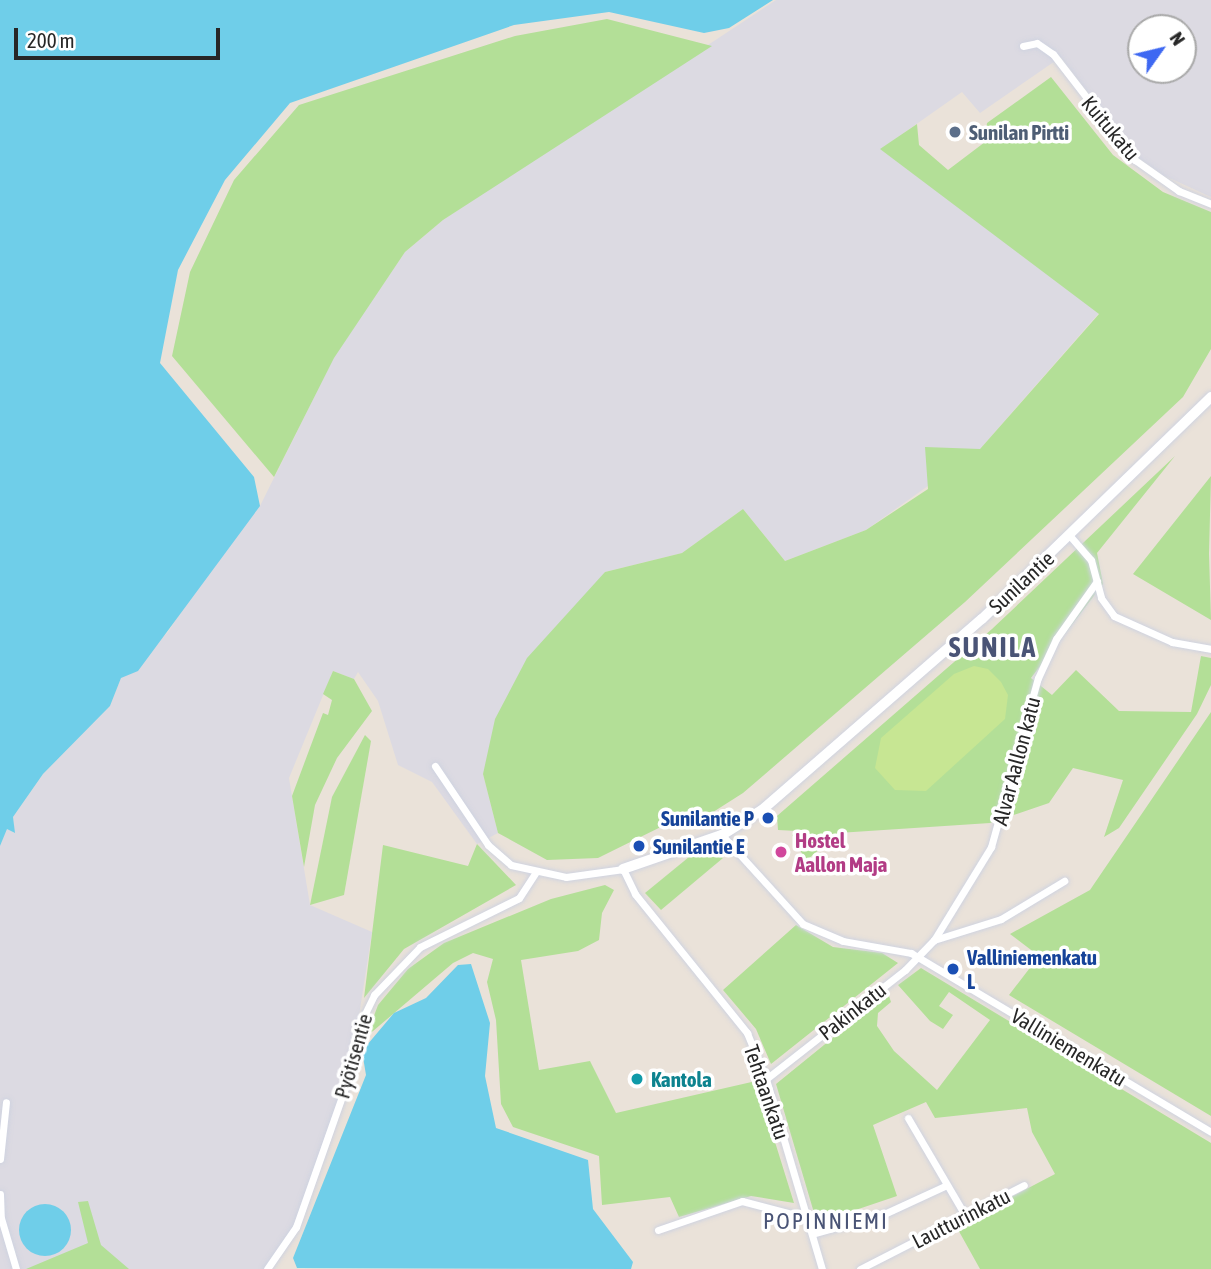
<!DOCTYPE html>
<html>
<head>
<meta charset="utf-8">
<style>
  body { margin:0 }
  #map { position:relative; width:1211px; height:1269px; overflow:hidden; background:#eae2d9; font-family:"Asap Condensed",sans-serif }
  div>[style] { position:absolute }
  [style*='--x'] { left:calc(var(--x)*1px); top:calc(var(--y)*1px); width:calc(var(--w)*1px); rotate:calc(var(--a)*1deg) }
  .industrial>* { inset:0; background:#dcdae2 }
  .green>* { inset:0; background:#b3df97 }
  .pitch>* { inset:0; background:#c7e693 }
  .water>* { inset:0; background:#6fcee9 }
  .round { border-radius:50% }
  .roads { filter:drop-shadow(0 0 2px #cfd3e0) drop-shadow(0 0 2px #cfd3e0) }
  .street>* { height:7px; margin:-3.5px; padding:0 3.5px; transform-origin:3.5px; border-radius:3.5px; background:#fff }
  .secondary>* { height:10px; margin:-5px; padding:0 5px; transform-origin:5px; border-radius:5px; background:#fff }
  .dots>* { width:19px; height:19px; translate:-50% -50%; box-sizing:border-box; border:4px solid #fff; border-radius:50% }
  span { translate:-50% -50%; white-space:nowrap; text-align:center; line-height:1.15; -webkit-text-stroke:7px #fff; paint-order:stroke }
  .street-label { font-size:21px; color:#272727 }
  .service-label { font-size:21px; color:#4e5e75; font-weight:700 }
  .left { translate:0 -50%; text-align:left }
  .transit-label { font-size:21px; color:#164399; font-weight:700 }
  .right { translate:-100% -50%; text-align:right }
  .hotel-label { font-size:21px; color:#b23c85; font-weight:700 }
  .culture-label { font-size:21px; color:#0d838f; font-weight:700 }
  .neighbourhood-label { font-size:23px; color:#4a5476; letter-spacing:2px }
  .district-label { font-size:28px; color:#4a5476; font-weight:700; letter-spacing:2px }
  .north { position:absolute; left:1127px; top:14px; width:70px; height:70px; box-sizing:border-box; background:#fff; border:2px solid #a9a9a9; border-radius:50%; rotate:56deg; font-size:19px; font-weight:700; line-height:28px; text-align:center; color:#272727 }
  .north::after { content:''; display:block; margin:auto; width:24px; height:32px; background:#3e68f2; clip-path:polygon(50% 0,100% 100%,50% 72%,0 100%) }
  .scale { position:absolute; left:14px; top:28px; width:206px; height:32px; box-sizing:border-box; border:4px solid #272727; border-top:0; padding-left:9px; font-size:21px; line-height:24px; white-space:nowrap; color:#272727; -webkit-text-stroke:5px #fff; paint-order:stroke }
</style>
</head>
<body>
<div id="map">
  <div class="industrial">
    <i style="clip-path:polygon(evenodd,776px 0,1211px 0,1211px 197px,1163px 175px,1138px 157px,1061px 57px,980px 113px,962px 92px,881px 149px,1099px 313px,980px 449px,866px 530px,785px 561px,743px 509px,682px 553px,605px 572px,483px 774px,498px 833px,477px 844px,432px 782px,398px 765px,378px 701px,358px 672px,354px 679px,333px 671px,289px 778px,310px 905px,372px 932px,350px 1074px,286px 1246px,272px 1269px,0 1269px,0 846px,7px 828px,14px 833px,13px 817px,43px 774px,110px 706px,121px 678px,168px 632px,208px 570px,260px 506px,334px 357px,405px 252px,443px 220px,776px 0,1141px 28px,1183px 28px,1183px 70px,1141px 70px,1141px 28px)"></i>
  </div>
  <div class="green">
    <i style="clip-path:polygon(607px 19px,712px 46px,443px 220px,405px 252px,334px 358px,274px 477px,172px 356px,190px 272px,234px 180px,299px 105px,515px 36px)"></i>
    <i style="clip-path:polygon(1051px 77px,1113px 155px,1163px 192px,1211px 212px,1211px 349px,1183px 397px,965px 602px,743px 793px,699px 821px,685px 815px,598px 858px,547px 860px,498px 833px,483px 774px,495px 719px,527px 658px,605px 572px,682px 553px,743px 509px,785px 561px,866px 530px,928px 489px,925px 447px,980px 449px,1099px 314px,880px 149px,917px 124px,919px 145px,948px 170px,985px 142px,987px 123px)"></i>
    <i style="clip-path:polygon(1175px 456px,1097px 553px,1103px 584px,1031px 678px,1052px 695px,1076px 670px,1119px 711px,1191px 712px,1201px 656px,1211px 658px,1211px 685px,1197px 714px,1119px 828px,1104px 837px,1123px 780px,1073px 768px,1049px 803px,990px 823px,838px 833px,806px 861px,792px 835px,798px 831px,778px 830px,777px 816px,992px 629px)"></i>
    <i style="clip-path:polygon(1211px 476px,1209px 554px,1211px 620px,1133px 574px)"></i>
    <i style="clip-path:polygon(333px 671px,354px 679px,372px 711px,337px 758px,315px 805px,304px 867px,292px 796px,323px 713px,328px 715px,332px 700px,323px 694px)"></i>
    <i style="clip-path:polygon(1211px 712px,1211px 1116px,1009px 995px,1039px 956px,1010px 934px,1090px 890px)"></i>
    <i style="clip-path:polygon(365px 735px,371px 741px,344px 895px,310px 905px,332px 797px)"></i>
    <i style="clip-path:polygon(477px 844px,516px 885px,404px 949px,364px 998px,383px 845px,468px 866px)"></i>
    <i style="clip-path:polygon(709px 849px,723px 858px,661px 910px,645px 893px,689px 857px)"></i>
    <i style="clip-path:polygon(605px 885px,614px 890px,602px 913px,599px 940px,578px 951px,521px 960px,539px 1070px,590px 1061px,616px 1113px,756px 1081px,794px 1203px,751px 1196px,679px 1217px,670px 1197px,602px 1205px,599px 1156px,513px 1127px,501px 1104px,496px 1020px,487px 982px,493px 959px,473px 953px,453px 963px,366px 1037px,378px 1005px,408px 969px,444px 943px,551px 899px)"></i>
    <i style="clip-path:polygon(796px 925px,833px 947px,882px 953px,898px 963px,771px 1064px,756px 1029px,723px 990px)"></i>
    <i style="clip-path:polygon(921px 968px,1211px 1143px,1211px 1269px,980px 1269px,956px 1226px,1055px 1174px,1032px 1132px,1027px 1108px,935px 1118px,926px 1102px,873px 1125px,897px 1196px,817px 1223px,776px 1084px,888px 993px,891px 1002px,878px 1013px,877px 1026px,894px 1051px,937px 1090px,990px 1020px,949px 992px,939px 1006px,953px 1015px,943px 1029px,930px 1021px,898px 985px)"></i>
    <i style="clip-path:polygon(88px 1201px,101px 1245px,129px 1269px,26px 1269px,88px 1243px,78px 1202px)"></i>
  </div>
  <div class="pitch">
    <i style="clip-path:polygon(974px 666px,988px 669px,1001px 682px,1008px 695px,1005px 719px,926px 791px,895px 790px,875px 768px,881px 738px,954px 674px)"></i>
  </div>
  <div class="water">
    <i style="clip-path:polygon(0 0,773px 0,729px 28px,704px 33px,609px 12px,514px 25px,290px 103px,225px 180px,178px 270px,160px 363px,254px 477px,260px 506px,138px 671px,121px 678px,110px 706px,43px 774px,13px 817px,15px 833px,7px 829px,0 846px)"></i>
    <i style="clip-path:polygon(471px 964px,490px 1023px,485px 1076px,496px 1128px,588px 1160px,593px 1209px,633px 1262px,631px 1269px,297px 1268px,293px 1258px,366px 1075px,362px 1051px,394px 1013px,426px 998px,458px 965px)"></i>
    <i class="round" style="left:19px;top:1204px;width:52px;height:52px"></i>
  </div>
  <div class="roads">
    <div class="street">
      <i style="--x:1023;--y:46;--w:14;--a:-12"></i>
      <i style="--x:1037;--y:43;--w:19;--a:35"></i>
      <i style="--x:1053;--y:54;--w:134;--a:52.3"></i>
      <i style="--x:1135;--y:160;--w:54;--a:35.2"></i>
      <i style="--x:1179;--y:191;--w:35;--a:22"></i>
      <i style="--x:1070;--y:536;--w:32;--a:49"></i>
      <i style="--x:1091;--y:560;--w:39;--a:75"></i>
      <i style="--x:1101;--y:598;--w:22;--a:54"></i>
      <i style="--x:1114;--y:616;--w:64;--a:24.1"></i>
      <i style="--x:1172;--y:642;--w:40;--a:10"></i>
      <i style="--x:435;--y:766;--w:95;--a:56.1"></i>
      <i style="--x:488;--y:845;--w:30;--a:41"></i>
      <i style="--x:511;--y:865;--w:56;--a:12.3"></i>
      <i style="--x:566;--y:877;--w:58;--a:-8"></i>
      <i style="--x:623;--y:869;--w:28;--a:64"></i>
      <i style="--x:635;--y:894;--w:179;--a:51.1"></i>
      <i style="--x:747;--y:1033;--w:50;--a:67.6"></i>
      <i style="--x:766;--y:1079;--w:198;--a:73.6"></i>
      <i style="--x:722;--y:835;--w:120;--a:47.7"></i>
      <i style="--x:803;--y:924;--w:43;--a:23"></i>
      <i style="--x:843;--y:941;--w:69;--a:10"></i>
      <i style="--x:911;--y:953;--w:349;--a:30.8"></i>
      <i style="--x:934;--y:940;--w:70;--a:-17.4"></i>
      <i style="--x:1001;--y:919;--w:74;--a:-31.1"></i>
      <i style="--x:766;--y:1079;--w:177;--a:-38.1"></i>
      <i style="--x:905;--y:970;--w:42;--a:-46"></i>
      <i style="--x:934;--y:940;--w:109;--a:-58.5"></i>
      <i style="--x:991;--y:847;--w:175;--a:-74.5"></i>
      <i style="--x:1038;--y:678;--w:43;--a:-65.2"></i>
      <i style="--x:1056;--y:639;--w:71;--a:-54.7"></i>
      <i style="--x:908;--y:1118;--w:113;--a:59.6"></i>
      <i style="--x:0;--y:1159;--w:57;--a:-84"></i>
      <i style="--x:0;--y:1194;--w:24;--a:88"></i>
      <i style="--x:1;--y:1218;--w:53;--a:73.6"></i>
      <i style="--x:658;--y:1230;--w:89;--a:-19"></i>
      <i style="--x:742;--y:1201;--w:67;--a:14.7"></i>
      <i style="--x:812;--y:1234;--w:75;--a:-15.5"></i>
      <i style="--x:884;--y:1214;--w:69;--a:-24.7"></i>
      <i style="--x:267;--y:1269;--w:51;--a:-55.4"></i>
      <i style="--x:296;--y:1227;--w:162;--a:-70.6"></i>
      <i style="--x:350;--y:1074;--w:47;--a:-80.1"></i>
      <i style="--x:358;--y:1028;--w:37;--a:-64"></i>
      <i style="--x:374;--y:995;--w:66;--a:-46.2"></i>
      <i style="--x:420;--y:947;--w:110;--a:-26.3"></i>
      <i style="--x:519;--y:898;--w:30;--a:-57"></i>
      <i style="--x:860;--y:1269;--w:184;--a:-27.1"></i>
    </div>
    <div class="secondary">
      <i style="--x:623;--y:869;--w:105;--a:-19"></i>
      <i style="--x:722;--y:835;--w:47;--a:-32"></i>
      <i style="--x:762;--y:810;--w:291;--a:-41"></i>
      <i style="--x:982;--y:619;--w:319;--a:-44.1"></i>
    </div>
  </div>
  <div class="dots">
    <i style="left:955px;top:132px;background:#5c6f8a"></i>
    <i style="left:768px;top:818px;background:#1a4fb4"></i>
    <i style="left:639px;top:846px;background:#1a4fb4"></i>
    <i style="left:781px;top:852px;background:#d1479c"></i>
    <i style="left:953px;top:969px;background:#1a4fb4"></i>
    <i style="left:637px;top:1079px;background:#0f9aa8"></i>
  </div>
  <div class="street-label">
    <span style="left:1111px;top:128px;rotate:50deg">Kuitukatu</span>
    <span style="left:1021px;top:582px;rotate:-43deg">Sunilantie</span>
    <span style="left:1016px;top:761px;rotate:-75deg">Alvar Aallon katu</span>
    <span style="left:852px;top:1011px;rotate:-38deg">Pakinkatu</span>
    <span style="left:1069px;top:1047px;rotate:31deg">Valliniemenkatu</span>
    <span style="left:353px;top:1056px;rotate:-74deg">Pyötisentie</span>
    <span style="left:767px;top:1092px;rotate:71deg">Tehtaankatu</span>
    <span style="left:961px;top:1218px;rotate:-27deg">Lautturinkatu</span>
  </div>
  <div class="service-label">
    <span class="left" style="left:969px;top:132px">Sunilan Pirtti</span>
  </div>
  <div class="transit-label">
    <span class="right" style="left:754px;top:818px">Sunilantie P</span>
    <span class="left" style="left:653px;top:846px">Sunilantie E</span>
    <span class="left" style="left:967px;top:969px">Valliniemenkatu<br>L</span>
  </div>
  <div class="hotel-label">
    <span class="left" style="left:795px;top:852px">Hostel<br>Aallon Maja</span>
  </div>
  <div class="culture-label">
    <span class="left" style="left:651px;top:1079px">Kantola</span>
  </div>
  <div class="neighbourhood-label">
    <span style="left:826px;top:1221px">POPINNIEMI</span>
  </div>
  <div class="district-label">
    <span style="left:993px;top:647px">SUNILA</span>
  </div>
  <div class="north">N</div>
  <div class="scale">200 m</div>
</div>
</body>
</html>
